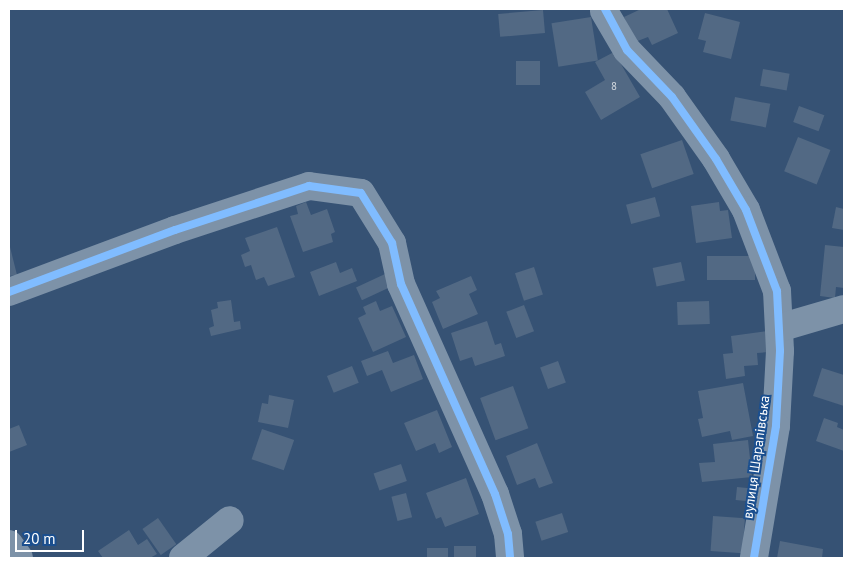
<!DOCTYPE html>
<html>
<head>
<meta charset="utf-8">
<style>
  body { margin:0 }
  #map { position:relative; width:853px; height:567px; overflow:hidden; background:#365274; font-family:"PT Sans",sans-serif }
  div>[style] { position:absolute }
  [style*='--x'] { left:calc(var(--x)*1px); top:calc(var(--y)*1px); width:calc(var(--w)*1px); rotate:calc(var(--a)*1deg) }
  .building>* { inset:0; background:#526984; transform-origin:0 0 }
  .minor>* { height:28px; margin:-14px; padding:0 14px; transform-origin:14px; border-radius:14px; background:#7d92a8 }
  .cycleway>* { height:8px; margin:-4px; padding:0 4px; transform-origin:4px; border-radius:4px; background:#80bcff }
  span { translate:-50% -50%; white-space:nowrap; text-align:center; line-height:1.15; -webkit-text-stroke:4px #1b4f8f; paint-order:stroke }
  .number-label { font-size:11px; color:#d4dae0 }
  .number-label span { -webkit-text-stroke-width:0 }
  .street-label { font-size:14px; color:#fff }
  .frame { position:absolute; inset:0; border:10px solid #fff; pointer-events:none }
  .scale { position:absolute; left:15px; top:530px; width:69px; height:22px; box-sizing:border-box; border:2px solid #fff; border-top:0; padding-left:6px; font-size:15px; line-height:18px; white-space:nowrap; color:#fff; -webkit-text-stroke:4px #1b4f8f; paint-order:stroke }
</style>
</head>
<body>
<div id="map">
  <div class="building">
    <i style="clip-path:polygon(641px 9px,667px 9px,678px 33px,652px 45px,648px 37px,635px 42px,624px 17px)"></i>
    <i style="left:543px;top:10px;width:23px;height:45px;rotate:85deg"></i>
    <i style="clip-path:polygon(705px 13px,740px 22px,731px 59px,703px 52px,706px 41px,698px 39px)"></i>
    <i style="left:591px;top:17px;width:44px;height:40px;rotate:81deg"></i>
    <i style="clip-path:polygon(614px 52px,640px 97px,601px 120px,585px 92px,605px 80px,595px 62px)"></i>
    <i style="left:516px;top:61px;width:24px;height:24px"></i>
    <i style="left:763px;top:69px;width:27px;height:17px;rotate:10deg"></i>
    <i style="left:735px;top:97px;width:36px;height:24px;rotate:11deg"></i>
    <i style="left:799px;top:106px;width:27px;height:17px;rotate:20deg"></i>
    <i style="left:798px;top:137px;width:35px;height:37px;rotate:22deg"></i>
    <i style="left:682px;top:140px;width:36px;height:44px;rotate:71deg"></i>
    <i style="left:655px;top:197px;width:20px;height:30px;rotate:75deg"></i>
    <i style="clip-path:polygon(306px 202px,311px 215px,327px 209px,335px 232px,331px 234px,333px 242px,303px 252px,290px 216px,298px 214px,296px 206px)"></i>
    <i style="clip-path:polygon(719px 202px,720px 211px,728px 210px,732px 238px,696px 243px,691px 206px)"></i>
    <i style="clip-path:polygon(836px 207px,844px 209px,844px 230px,832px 228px)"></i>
    <i style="clip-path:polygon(277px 227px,295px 277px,268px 286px,264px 277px,256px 280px,251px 265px,245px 267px,241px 255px,250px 251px,245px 238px)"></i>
    <i style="clip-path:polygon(9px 243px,17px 275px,9px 276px)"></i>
    <i style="clip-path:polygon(825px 245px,844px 247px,844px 288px,836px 287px,835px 298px,820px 296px)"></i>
    <i style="left:755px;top:256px;width:24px;height:48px;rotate:90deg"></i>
    <i style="clip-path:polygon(336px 262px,340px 273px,352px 268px,357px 281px,319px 296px,310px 272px)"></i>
    <i style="left:681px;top:262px;width:19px;height:29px;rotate:78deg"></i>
    <i style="left:534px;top:267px;width:29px;height:20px;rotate:72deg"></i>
    <i style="left:385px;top:274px;width:14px;height:32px;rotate:65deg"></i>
    <i style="clip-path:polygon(471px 276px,477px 290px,469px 294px,478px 314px,443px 329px,432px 302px,440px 298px,436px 291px)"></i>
    <i style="clip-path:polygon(231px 300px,234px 322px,240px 321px,241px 329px,211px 336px,209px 328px,214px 326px,211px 310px,218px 308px,217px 302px)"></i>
    <i style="clip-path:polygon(376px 301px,380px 311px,392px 306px,406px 337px,373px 352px,358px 318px,366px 314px,363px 307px)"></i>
    <i style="left:709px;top:301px;width:23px;height:32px;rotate:88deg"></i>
    <i style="left:524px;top:305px;width:28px;height:19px;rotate:69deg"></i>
    <i style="clip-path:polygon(487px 321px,495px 345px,501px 343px,505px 356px,475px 366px,472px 357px,460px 361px,451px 333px)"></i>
    <i style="clip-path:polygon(768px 331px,770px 352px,757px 353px,758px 365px,744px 366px,745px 376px,726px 379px,723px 354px,733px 353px,731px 336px)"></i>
    <i style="clip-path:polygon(388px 351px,393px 363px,414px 355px,423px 379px,391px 392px,382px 370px,367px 376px,361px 361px)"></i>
    <i style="left:558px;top:361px;width:23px;height:19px;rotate:70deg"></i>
    <i style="left:352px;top:366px;width:18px;height:27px;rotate:68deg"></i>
    <i style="clip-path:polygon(822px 368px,844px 375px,844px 406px,813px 396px)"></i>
    <i style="clip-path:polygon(743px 383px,753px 436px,732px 440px,730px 431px,702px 437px,698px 419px,703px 418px,698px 391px)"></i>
    <i style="left:513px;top:386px;width:45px;height:35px;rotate:70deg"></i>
    <i style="clip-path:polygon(269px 395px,294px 400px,288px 428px,258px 422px,262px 403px,268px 404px)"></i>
    <i style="clip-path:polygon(437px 410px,452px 447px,439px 453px,435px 443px,416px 451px,404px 423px)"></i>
    <i style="clip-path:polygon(824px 418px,838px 423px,837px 427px,844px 430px,844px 451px,816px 441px)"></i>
    <i style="clip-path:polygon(19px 425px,27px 445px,9px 452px,9px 429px)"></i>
    <i style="left:262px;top:429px;width:34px;height:32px;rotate:19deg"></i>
    <i style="clip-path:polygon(748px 440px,752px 477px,702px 482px,699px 463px,715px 462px,713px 444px)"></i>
    <i style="clip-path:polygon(537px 443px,553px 483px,539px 488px,535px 478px,517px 485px,506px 456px)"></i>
    <i style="left:401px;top:464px;width:18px;height:29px;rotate:71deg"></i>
    <i style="clip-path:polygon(466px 478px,479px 514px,445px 527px,441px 517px,436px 519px,426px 493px)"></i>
    <i style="left:737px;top:487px;width:20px;height:13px;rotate:6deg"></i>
    <i style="left:406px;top:493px;width:25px;height:15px;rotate:76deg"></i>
    <i style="left:562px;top:513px;width:20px;height:28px;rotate:72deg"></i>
    <i style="left:713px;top:516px;width:32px;height:35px;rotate:4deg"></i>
    <i style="left:158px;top:518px;width:32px;height:19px;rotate:55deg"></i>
    <i style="clip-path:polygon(129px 530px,138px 545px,147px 539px,157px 554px,150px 558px,103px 558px,98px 551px)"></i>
    <i style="clip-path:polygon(780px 541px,823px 549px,822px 558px,777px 558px)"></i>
    <i style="left:454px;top:546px;width:22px;height:12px"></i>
    <i style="left:427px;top:548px;width:21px;height:10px"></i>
  </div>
  <div class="minor">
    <i style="--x:604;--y:11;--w:45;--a:59.5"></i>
    <i style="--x:627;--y:50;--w:65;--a:46.2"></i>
    <i style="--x:672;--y:97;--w:76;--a:54.6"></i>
    <i style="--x:716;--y:159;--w:59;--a:59.5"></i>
    <i style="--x:746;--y:210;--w:87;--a:69.1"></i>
    <i style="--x:777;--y:291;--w:60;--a:87.1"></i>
    <i style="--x:780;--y:351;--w:75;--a:93.1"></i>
    <i style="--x:776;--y:426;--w:134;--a:99.5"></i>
    <i style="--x:9;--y:292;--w:177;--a:-20.5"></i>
    <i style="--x:175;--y:230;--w:141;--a:-18.2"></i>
    <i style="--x:309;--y:186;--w:52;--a:7.7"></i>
    <i style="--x:361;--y:193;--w:59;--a:58.2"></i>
    <i style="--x:392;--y:243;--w:42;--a:77.6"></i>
    <i style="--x:401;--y:284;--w:230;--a:65.9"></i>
    <i style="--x:495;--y:494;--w:42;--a:72"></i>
    <i style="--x:508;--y:534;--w:24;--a:85"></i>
    <i style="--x:779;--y:328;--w:68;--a:-16.3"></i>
    <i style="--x:9;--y:544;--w:17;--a:54"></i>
    <i style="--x:183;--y:558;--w:60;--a:-39"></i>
  </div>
  <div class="cycleway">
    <i style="--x:605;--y:9;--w:47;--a:61.8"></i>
    <i style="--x:627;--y:50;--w:65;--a:46.2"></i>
    <i style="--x:672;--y:97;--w:76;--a:54.6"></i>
    <i style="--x:716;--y:159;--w:59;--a:59.5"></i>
    <i style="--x:746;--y:210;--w:87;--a:69.1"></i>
    <i style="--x:777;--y:291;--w:60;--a:87.1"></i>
    <i style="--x:780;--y:351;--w:75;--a:93.1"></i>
    <i style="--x:776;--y:426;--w:134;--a:99.5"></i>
    <i style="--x:9;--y:292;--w:177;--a:-20.5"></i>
    <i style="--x:175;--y:230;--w:141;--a:-18.2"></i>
    <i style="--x:309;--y:186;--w:52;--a:7.7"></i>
    <i style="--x:361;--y:193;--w:59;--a:58.2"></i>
    <i style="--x:392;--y:243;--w:42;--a:77.6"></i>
    <i style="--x:401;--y:284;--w:230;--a:65.9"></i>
    <i style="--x:495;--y:494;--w:42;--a:72"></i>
    <i style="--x:508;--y:534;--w:24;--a:85"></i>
  </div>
  <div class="number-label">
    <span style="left:614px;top:86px">8</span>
  </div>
  <div class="street-label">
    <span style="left:756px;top:457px;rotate:-82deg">вулиця Шарапівська</span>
  </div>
  <div class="frame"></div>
  <div class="scale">20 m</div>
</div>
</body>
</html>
